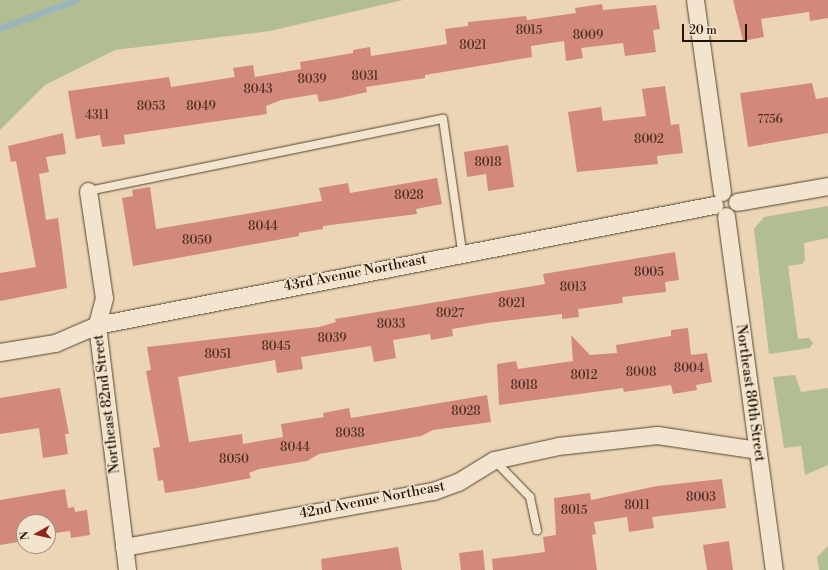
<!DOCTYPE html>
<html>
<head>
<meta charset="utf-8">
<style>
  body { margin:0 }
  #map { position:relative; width:828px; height:570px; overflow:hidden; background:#ebd5b4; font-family:"Libre Bodoni",serif }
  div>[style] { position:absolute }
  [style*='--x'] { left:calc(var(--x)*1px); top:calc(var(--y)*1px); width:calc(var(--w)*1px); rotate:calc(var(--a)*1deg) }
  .green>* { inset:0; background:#b2be91 }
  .stream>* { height:7px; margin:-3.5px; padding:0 3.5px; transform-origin:3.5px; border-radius:3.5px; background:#9cb6b8 }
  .building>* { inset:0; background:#d2897c }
  .roads { filter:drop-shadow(0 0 1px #544431) drop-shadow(0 0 1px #544431) }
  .lane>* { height:8px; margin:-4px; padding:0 4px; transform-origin:4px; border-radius:4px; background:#f2e4ce }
  .street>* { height:17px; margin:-8.5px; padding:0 8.5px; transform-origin:8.5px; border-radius:8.5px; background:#f2e4ce }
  span { translate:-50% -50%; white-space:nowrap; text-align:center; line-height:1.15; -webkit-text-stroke:3px #f2e4ce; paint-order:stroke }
  .number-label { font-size:12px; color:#4d3023 }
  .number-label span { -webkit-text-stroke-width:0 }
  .street-label { font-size:14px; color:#211305 }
  .north { position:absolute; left:16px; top:514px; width:40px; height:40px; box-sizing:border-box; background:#f2e4ce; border:1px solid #9e907e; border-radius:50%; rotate:262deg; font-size:11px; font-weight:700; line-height:16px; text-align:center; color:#211305 }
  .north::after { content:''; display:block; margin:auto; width:14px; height:18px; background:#8f2418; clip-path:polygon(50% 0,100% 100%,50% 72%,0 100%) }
  .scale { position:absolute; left:682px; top:24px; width:65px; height:18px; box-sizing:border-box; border:2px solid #211305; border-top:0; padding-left:5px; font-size:12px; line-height:14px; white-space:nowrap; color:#211305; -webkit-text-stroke:3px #f2e4ce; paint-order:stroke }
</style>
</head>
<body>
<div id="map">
  <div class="green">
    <i style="clip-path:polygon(0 0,403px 0,270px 31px,115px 50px,45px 85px,0 130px)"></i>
    <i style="clip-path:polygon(828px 206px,828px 238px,804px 243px,805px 260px,802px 264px,788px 266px,798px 339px,809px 338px,813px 343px,810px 348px,769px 354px,754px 229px,764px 217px)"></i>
    <i style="clip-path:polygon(795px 375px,801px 392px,828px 388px,828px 465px,805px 475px,801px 446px,784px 448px,773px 377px)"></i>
    <i style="clip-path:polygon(828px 546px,828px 570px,819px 570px,817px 557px)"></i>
  </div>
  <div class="stream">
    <i style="--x:0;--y:28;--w:81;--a:-20.2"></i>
  </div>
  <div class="building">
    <i style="clip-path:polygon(733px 0,828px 0,828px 18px,810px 21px,809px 12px,761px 19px,764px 37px,743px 41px)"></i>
    <i style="clip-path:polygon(602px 4px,603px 10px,656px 5px,660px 29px,653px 30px,656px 52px,625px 56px,623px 43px,581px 48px,583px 58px,566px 61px,564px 41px,531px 46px,532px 57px,425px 75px,425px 78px,366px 87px,367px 92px,336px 99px,319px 102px,317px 94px,281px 100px,266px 106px,267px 114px,124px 135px,125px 144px,102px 147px,100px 135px,76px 139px,68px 91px,169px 77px,171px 87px,235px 77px,233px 68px,253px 65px,255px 77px,301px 69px,300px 62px,353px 53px,353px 50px,370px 47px,371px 56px,447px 44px,445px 29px,468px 26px,468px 22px,526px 16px,527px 20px,576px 13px,575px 8px)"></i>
    <i style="clip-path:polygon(812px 83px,816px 99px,828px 97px,828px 133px,748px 147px,740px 93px)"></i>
    <i style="clip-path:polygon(665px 86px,671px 125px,679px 124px,683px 153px,657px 156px,658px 164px,577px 172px,568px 112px,601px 107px,603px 121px,646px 116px,642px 89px)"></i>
    <i style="clip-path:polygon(63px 133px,66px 154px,46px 157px,49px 172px,39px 174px,46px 220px,58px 218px,67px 288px,0 301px,0 273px,36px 267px,16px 161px,11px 162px,8px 146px)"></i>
    <i style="clip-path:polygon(508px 145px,514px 187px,488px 191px,486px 174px,467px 177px,464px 152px)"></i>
    <i style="clip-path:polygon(437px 178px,442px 204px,416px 209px,417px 214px,323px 226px,323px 229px,299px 233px,299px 236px,133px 266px,122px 198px,133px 196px,132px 190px,150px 187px,156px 229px,322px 201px,319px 188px,348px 183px,350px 193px)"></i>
    <i style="clip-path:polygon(675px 252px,679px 280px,665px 282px,666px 292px,622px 297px,623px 303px,578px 309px,579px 317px,562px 319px,562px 314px,488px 323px,452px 329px,453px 336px,431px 340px,430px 334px,393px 340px,396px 358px,374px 362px,371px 346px,301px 357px,303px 369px,277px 373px,275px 360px,178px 377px,189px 442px,242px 434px,243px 444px,283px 437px,281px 424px,324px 417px,323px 413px,349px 408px,351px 418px,487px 395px,491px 422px,433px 430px,421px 436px,319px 454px,307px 461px,259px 469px,249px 473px,251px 478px,192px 489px,165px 493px,163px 480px,158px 481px,153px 448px,160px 447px,146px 371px,151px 370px,147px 347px,319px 327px,336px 322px,335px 319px,545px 284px,543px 274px)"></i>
    <i style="clip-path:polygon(688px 328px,691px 355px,707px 353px,712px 382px,696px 385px,697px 390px,673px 394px,671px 385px,624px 392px,623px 388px,499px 405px,497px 364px,516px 361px,518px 369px,573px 361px,571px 335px,590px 355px,617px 353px,616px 345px,671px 336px,671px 330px)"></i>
    <i style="clip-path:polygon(60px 388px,69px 434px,65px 434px,68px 454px,43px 458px,39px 428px,0 434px,0 398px)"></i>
    <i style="clip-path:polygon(722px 479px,726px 508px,652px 517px,654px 528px,629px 532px,627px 517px,594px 522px,596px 534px,592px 535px,597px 570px,493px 570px,492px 559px,545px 552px,543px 537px,556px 535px,554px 498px,590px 493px,591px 500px,657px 486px)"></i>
    <i style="clip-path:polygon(65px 489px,68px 508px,74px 507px,75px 512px,87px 510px,90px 535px,71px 538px,70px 531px,48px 534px,48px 522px,24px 522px,24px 541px,0 545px,0 500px)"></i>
    <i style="clip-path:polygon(729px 541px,733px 570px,707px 570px,703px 545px)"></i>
    <i style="clip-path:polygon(398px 547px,402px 570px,322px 570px,321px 559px)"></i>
    <i style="clip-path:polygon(483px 550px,485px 570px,461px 570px,459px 553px)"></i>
  </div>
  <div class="roads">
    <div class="lane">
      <i style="--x:88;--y:191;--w:362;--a:-11.5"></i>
      <i style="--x:443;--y:119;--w:133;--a:81.8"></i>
      <i style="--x:494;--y:460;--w:52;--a:45.8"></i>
      <i style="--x:530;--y:497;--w:34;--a:78"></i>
    </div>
    <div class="street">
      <i style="--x:695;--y:0;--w:194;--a:82"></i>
      <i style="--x:88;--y:191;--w:108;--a:81.5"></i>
      <i style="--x:104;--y:298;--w:28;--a:105"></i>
      <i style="--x:97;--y:325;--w:247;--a:83"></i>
      <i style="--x:737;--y:202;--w:92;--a:-10"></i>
      <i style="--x:726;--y:216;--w:357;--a:82.3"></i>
      <i style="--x:0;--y:352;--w:56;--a:-9.3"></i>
      <i style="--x:55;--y:343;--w:46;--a:-23.2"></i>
      <i style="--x:97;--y:325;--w:629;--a:-11.01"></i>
      <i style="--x:124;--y:547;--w:314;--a:-10.3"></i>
      <i style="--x:433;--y:491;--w:27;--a:-20"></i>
      <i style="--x:458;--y:482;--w:42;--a:-31.4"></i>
      <i style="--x:494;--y:460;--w:66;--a:-12.3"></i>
      <i style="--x:558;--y:446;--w:100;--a:-6.3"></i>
      <i style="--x:657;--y:435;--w:101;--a:8.5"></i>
    </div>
  </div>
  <div class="number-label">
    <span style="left:529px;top:31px">8015</span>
    <span style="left:588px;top:36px">8009</span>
    <span style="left:473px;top:46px">8021</span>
    <span style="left:365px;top:77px">8031</span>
    <span style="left:312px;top:80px">8039</span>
    <span style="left:258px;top:90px">8043</span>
    <span style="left:151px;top:107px">8053</span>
    <span style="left:201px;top:107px">8049</span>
    <span style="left:97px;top:116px">4311</span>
    <span style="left:770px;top:120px">7756</span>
    <span style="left:649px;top:140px">8002</span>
    <span style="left:488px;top:163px">8018</span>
    <span style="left:409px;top:196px">8028</span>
    <span style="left:263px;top:227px">8044</span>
    <span style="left:197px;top:241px">8050</span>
    <span style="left:649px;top:273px">8005</span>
    <span style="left:573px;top:288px">8013</span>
    <span style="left:512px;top:304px">8021</span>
    <span style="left:450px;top:314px">8027</span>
    <span style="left:391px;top:325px">8033</span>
    <span style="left:332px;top:339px">8039</span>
    <span style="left:276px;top:347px">8045</span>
    <span style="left:218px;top:355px">8051</span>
    <span style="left:689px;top:369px">8004</span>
    <span style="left:641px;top:373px">8008</span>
    <span style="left:584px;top:376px">8012</span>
    <span style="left:524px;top:386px">8018</span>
    <span style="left:466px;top:412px">8028</span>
    <span style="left:350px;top:434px">8038</span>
    <span style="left:295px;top:448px">8044</span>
    <span style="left:234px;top:460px">8050</span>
    <span style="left:701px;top:498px">8003</span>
    <span style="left:637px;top:506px">8011</span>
    <span style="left:574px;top:511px">8015</span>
  </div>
  <div class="street-label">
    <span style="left:355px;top:273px;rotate:-11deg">43rd Avenue Northeast</span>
    <span style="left:750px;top:393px;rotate:82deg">Northeast 80th Street</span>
    <span style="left:107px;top:404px;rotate:-97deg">Northeast 82nd Street</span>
    <span style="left:372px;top:500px;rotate:-11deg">42nd Avenue Northeast</span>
  </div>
  <div class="north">N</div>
  <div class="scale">20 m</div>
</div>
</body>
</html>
